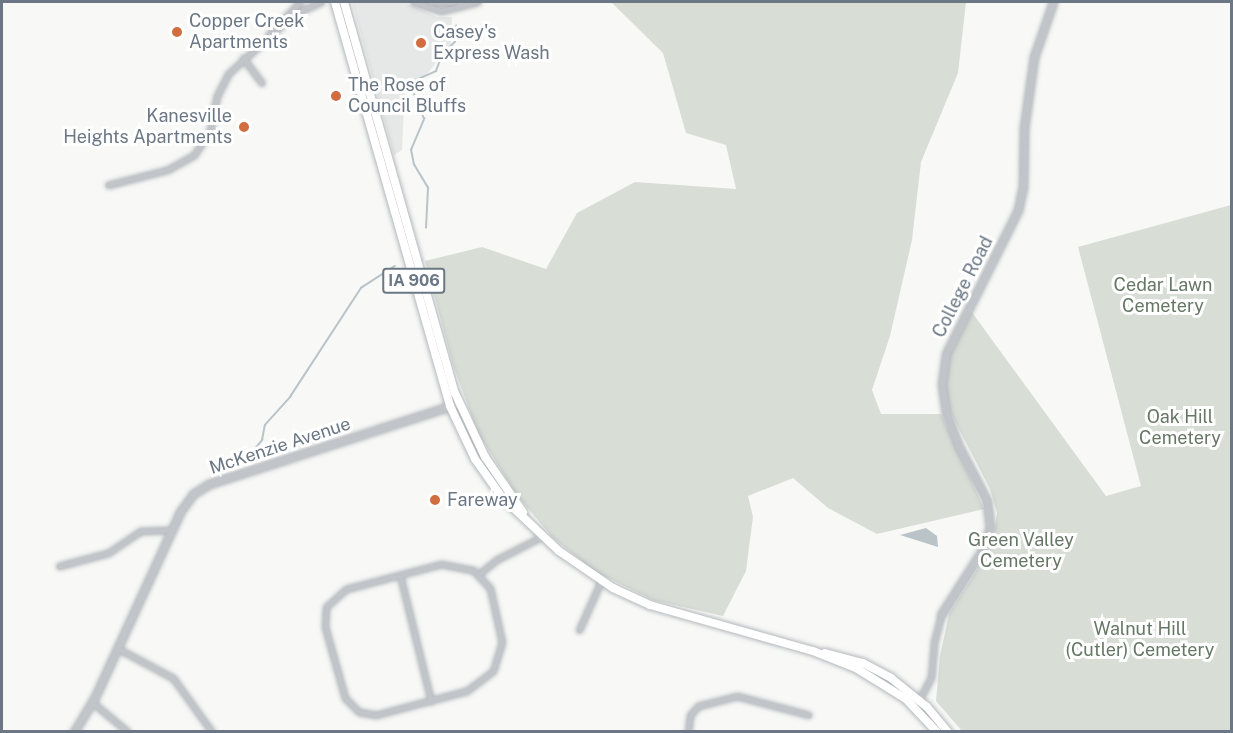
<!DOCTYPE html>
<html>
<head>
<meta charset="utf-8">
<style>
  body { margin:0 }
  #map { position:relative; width:1233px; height:733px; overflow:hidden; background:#f8f9f7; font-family:"Public Sans",sans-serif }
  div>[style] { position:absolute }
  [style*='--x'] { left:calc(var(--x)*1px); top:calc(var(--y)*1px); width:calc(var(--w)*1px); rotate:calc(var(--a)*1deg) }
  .built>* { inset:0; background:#e6e8e7 }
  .green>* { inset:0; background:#d8ddd6 }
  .water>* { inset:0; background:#bac3c8 }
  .stream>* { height:1.5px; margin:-0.75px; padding:0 0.75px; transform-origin:0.75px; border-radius:0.75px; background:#bac3c8 }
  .roads { filter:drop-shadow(0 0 2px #b4b8bc) drop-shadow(0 0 2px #b4b8bc) }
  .minor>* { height:5px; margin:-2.5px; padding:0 2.5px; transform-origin:2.5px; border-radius:2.5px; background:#c1c4c8 }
  .tertiary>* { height:7px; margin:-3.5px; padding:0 3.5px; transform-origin:3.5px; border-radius:3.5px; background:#c1c4c8 }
  .primary>* { height:8px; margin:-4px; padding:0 4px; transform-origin:4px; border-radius:4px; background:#fff }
  .dots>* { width:16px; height:16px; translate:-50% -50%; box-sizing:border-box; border:3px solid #fff; border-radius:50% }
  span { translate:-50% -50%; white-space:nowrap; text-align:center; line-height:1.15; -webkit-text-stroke:6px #fff; paint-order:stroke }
  .shield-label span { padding:2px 4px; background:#fff; border:2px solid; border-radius:4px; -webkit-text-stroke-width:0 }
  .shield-label { font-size:16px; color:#6b7784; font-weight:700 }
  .poi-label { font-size:18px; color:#6b7784 }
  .left { translate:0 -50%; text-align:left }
  .right { translate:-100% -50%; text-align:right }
  .park-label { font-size:18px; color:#667765 }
  .street-label { font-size:18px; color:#6b7784 }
  .frame { position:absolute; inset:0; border:3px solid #6b7784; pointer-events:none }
</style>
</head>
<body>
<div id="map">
  <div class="built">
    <i style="clip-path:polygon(352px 2px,404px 2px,437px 17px,452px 17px,451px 43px,428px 73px,405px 85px,402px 150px,394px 155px)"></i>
  </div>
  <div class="green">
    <i style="clip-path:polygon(611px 2px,966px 2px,958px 73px,921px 162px,912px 240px,890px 336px,872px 390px,881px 414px,941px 414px,984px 509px,877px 534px,828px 508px,793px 478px,748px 496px,753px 517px,746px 571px,723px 616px,653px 600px,596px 572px,553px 538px,516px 494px,478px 433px,453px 365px,425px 261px,482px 247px,546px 269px,577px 213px,635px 182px,736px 189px,726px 145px,686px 133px,663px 53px)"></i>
    <i style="clip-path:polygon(1231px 205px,1231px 731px,962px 731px,936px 701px,940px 656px,949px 614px,992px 546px,997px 513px,990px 489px,943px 398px,950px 343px,968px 307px,1106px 496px,1141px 486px,1078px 247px)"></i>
  </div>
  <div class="water">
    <i style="clip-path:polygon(926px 528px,937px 536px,938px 547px,900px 535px)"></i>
  </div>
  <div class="stream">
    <i style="--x:426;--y:228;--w:40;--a:-87.1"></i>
    <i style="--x:428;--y:188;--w:27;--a:-121"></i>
    <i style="--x:414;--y:165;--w:15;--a:-101"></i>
    <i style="--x:411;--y:150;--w:34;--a:-67"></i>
    <i style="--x:424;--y:119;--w:32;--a:-112"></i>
    <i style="--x:412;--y:89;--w:10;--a:-66"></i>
    <i style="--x:416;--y:80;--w:22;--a:-24"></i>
    <i style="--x:436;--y:71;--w:19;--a:-69"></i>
    <i style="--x:443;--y:53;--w:16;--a:-43"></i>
    <i style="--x:455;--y:42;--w:16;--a:-86"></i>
    <i style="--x:246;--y:460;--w:26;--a:-51"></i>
    <i style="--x:262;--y:440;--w:15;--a:-79"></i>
    <i style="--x:265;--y:425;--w:38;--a:-48"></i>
    <i style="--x:290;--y:397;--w:130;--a:-56.9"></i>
    <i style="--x:361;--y:288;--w:40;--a:-32.9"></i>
  </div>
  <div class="roads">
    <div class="minor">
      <i style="--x:413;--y:2;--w:29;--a:18"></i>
      <i style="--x:441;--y:11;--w:38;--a:-14"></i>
      <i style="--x:430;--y:2;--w:24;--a:0"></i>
      <i style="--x:269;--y:34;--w:45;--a:-45.9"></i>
      <i style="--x:243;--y:58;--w:31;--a:53"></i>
      <i style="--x:108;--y:185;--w:61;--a:-14.3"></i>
      <i style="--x:167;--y:170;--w:31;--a:-29"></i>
      <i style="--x:194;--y:155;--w:29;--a:-56"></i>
      <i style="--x:210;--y:131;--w:36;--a:-79"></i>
      <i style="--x:217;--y:96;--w:25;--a:-63"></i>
      <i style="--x:228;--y:74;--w:89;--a:-42.3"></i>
      <i style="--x:294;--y:14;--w:30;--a:-24"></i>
      <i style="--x:441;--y:564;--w:33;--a:11"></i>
      <i style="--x:473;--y:570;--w:25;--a:47"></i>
      <i style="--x:490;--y:588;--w:55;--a:77.5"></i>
      <i style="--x:502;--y:642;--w:30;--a:107"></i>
      <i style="--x:493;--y:671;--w:34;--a:143"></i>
      <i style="--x:466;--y:691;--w:93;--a:165.1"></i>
      <i style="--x:376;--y:715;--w:17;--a:-170"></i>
      <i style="--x:359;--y:712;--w:20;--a:-135"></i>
      <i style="--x:345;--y:698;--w:74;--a:-105.7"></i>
      <i style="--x:325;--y:627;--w:20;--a:-87"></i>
      <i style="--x:326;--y:607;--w:27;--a:-42"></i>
      <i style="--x:346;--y:589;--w:98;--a:-14.7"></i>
      <i style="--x:59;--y:566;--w:51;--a:-14.9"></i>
      <i style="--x:108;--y:553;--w:40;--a:-34"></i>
      <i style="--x:141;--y:531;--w:30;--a:-2"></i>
      <i style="--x:479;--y:574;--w:22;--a:-39"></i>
      <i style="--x:496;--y:560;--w:53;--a:-27.1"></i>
      <i style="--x:400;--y:575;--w:130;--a:76.2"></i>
      <i style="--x:579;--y:630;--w:54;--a:-65.8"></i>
      <i style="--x:117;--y:648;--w:64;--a:28.2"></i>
      <i style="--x:173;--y:678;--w:67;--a:54.2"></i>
      <i style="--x:92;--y:702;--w:47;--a:39.8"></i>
      <i style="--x:918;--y:702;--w:27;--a:-62"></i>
      <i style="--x:931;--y:678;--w:36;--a:-85"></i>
      <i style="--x:934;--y:642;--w:28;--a:-75"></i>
      <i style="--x:688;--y:732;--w:17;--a:-83"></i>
      <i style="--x:690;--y:715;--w:12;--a:-48"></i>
      <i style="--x:698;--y:706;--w:40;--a:-14.4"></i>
      <i style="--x:737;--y:696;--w:74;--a:14.8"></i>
    </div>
    <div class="tertiary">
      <i style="--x:941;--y:615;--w:78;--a:-57.5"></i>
      <i style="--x:983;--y:549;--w:23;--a:-72"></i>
      <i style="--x:990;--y:527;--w:26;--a:-97"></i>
      <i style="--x:987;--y:501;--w:61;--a:-117.4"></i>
      <i style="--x:959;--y:447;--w:36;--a:-111"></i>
      <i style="--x:946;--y:413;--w:29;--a:-98"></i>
      <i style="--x:942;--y:384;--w:30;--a:-82"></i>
      <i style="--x:946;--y:354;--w:161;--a:-63.4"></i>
      <i style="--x:1018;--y:210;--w:25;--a:-78"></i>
      <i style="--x:1023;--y:186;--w:58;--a:-89"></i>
      <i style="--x:1024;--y:128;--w:72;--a:-82"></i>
      <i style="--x:1034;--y:57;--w:58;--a:-70.9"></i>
      <i style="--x:74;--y:732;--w:41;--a:-59"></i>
      <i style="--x:95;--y:697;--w:204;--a:-65.3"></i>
      <i style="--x:180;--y:512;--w:22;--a:-54"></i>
      <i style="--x:193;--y:494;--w:19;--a:-32"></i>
      <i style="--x:209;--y:484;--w:257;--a:-17.9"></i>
    </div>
    <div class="primary">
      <i style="--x:335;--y:2;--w:420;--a:74.1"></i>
      <i style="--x:450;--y:406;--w:59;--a:64.7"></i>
      <i style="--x:475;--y:459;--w:47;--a:54.6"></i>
      <i style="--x:502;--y:497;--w:79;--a:43.5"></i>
      <i style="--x:559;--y:551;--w:65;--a:34.4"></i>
      <i style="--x:613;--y:588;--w:41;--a:24.7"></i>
      <i style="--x:650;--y:605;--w:169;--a:15.8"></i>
      <i style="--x:813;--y:651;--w:46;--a:21.6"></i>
      <i style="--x:856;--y:668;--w:59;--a:31.8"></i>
      <i style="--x:906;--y:699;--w:45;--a:46.8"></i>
      <i style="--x:344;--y:2;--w:406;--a:74.2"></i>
      <i style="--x:455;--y:393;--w:71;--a:64.9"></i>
      <i style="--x:485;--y:457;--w:67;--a:55.4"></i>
      <i style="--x:825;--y:653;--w:39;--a:15"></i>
      <i style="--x:863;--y:663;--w:32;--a:28"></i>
      <i style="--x:891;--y:678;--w:46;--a:38.9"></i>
      <i style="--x:927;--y:707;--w:33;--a:50"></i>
    </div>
  </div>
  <div class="dots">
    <i style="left:177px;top:32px;background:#d16d3e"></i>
    <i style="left:421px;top:43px;background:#d16d3e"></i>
    <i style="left:336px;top:96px;background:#d16d3e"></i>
    <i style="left:244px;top:127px;background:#d16d3e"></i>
    <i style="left:435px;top:500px;background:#d16d3e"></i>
  </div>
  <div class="shield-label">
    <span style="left:414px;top:281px">IA 906</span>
  </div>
  <div class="poi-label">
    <span class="left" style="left:189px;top:32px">Copper Creek<br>Apartments</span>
    <span class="left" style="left:433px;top:43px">Casey's<br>Express Wash</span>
    <span class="left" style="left:348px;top:96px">The Rose of<br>Council Bluffs</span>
    <span class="right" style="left:232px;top:127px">Kanesville<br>Heights Apartments</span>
    <span class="left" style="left:447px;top:500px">Fareway</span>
  </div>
  <div class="park-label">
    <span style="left:1163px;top:296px">Cedar Lawn<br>Cemetery</span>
    <span style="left:1180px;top:428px">Oak Hill<br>Cemetery</span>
    <span style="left:1021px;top:551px">Green Valley<br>Cemetery</span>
    <span style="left:1140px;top:640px">Walnut Hill<br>(Cutler) Cemetery</span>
  </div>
  <div class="street-label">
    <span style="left:963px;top:287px;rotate:-63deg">College Road</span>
    <span style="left:280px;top:446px;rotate:-18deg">McKenzie Avenue</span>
  </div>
  <div class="frame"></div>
</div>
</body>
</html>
